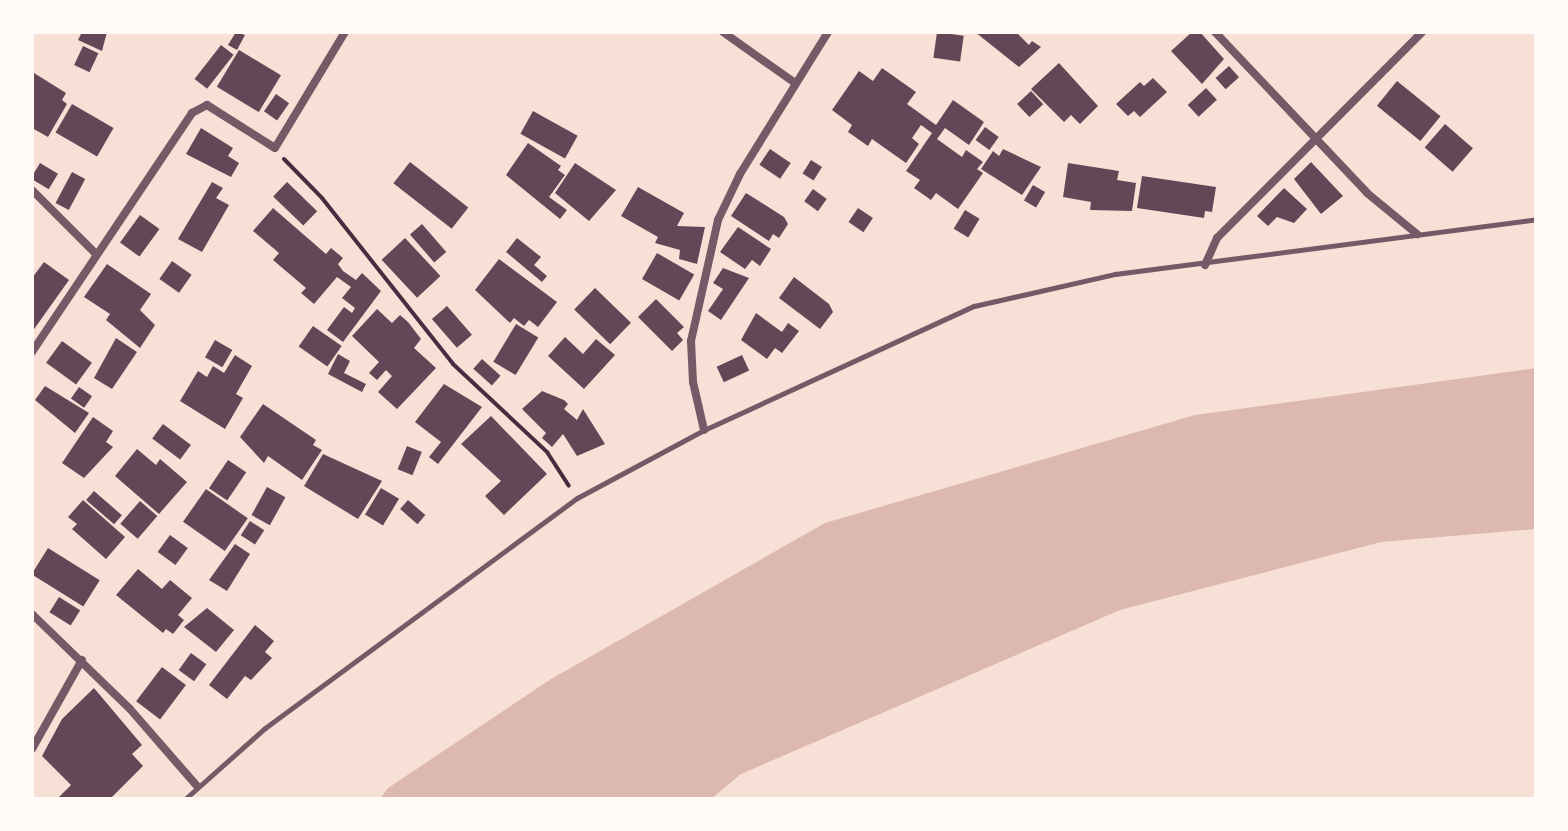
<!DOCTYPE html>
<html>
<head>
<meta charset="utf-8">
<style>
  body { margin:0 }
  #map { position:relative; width:1568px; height:831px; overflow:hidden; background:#f7e1d7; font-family:"Fira Sans",sans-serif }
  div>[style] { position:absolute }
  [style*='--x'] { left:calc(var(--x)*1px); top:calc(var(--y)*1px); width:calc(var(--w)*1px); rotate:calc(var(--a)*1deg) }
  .water>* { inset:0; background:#dcb8b0 }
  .building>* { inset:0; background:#644757; transform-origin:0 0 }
  .path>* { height:4px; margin:-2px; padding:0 2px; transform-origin:2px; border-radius:2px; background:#4a2c40 }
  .service>* { height:5px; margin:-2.5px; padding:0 2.5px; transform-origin:2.5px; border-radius:2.5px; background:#755966 }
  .minor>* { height:8px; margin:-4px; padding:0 4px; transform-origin:4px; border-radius:4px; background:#755966 }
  span { translate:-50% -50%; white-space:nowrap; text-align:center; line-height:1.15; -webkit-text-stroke:7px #fffaf5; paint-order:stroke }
  .frame { position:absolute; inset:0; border:34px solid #fffaf5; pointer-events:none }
</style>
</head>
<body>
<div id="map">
  <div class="water">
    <i style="clip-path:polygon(1536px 368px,1536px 529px,1381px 542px,1120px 610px,741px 774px,711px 799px,380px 799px,388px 788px,551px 679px,825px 523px,1195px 415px)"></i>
  </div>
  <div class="building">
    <i style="clip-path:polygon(82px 32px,107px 32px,102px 51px,78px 40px)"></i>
    <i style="clip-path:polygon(236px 32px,245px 35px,237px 50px,228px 45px)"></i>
    <i style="left:937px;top:32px;width:27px;height:26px;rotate:8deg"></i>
    <i style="clip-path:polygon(975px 32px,1016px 32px,1029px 45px,1032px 41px,1041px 47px,1019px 67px)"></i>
    <i style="clip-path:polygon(1192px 32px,1200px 32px,1224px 59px,1202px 84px,1171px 51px)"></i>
    <i style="left:221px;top:45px;width:16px;height:43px;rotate:38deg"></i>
    <i style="left:83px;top:46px;width:17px;height:21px;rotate:25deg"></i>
    <i style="left:239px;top:50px;width:49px;height:43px;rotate:31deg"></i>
    <i style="clip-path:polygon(1059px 63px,1098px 106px,1080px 124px,1071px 115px,1064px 122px,1031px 89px)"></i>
    <i style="left:1229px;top:66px;width:15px;height:18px;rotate:48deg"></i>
    <i style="clip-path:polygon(882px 68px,916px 92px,907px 104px,936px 125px,953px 100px,984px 122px,969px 145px,945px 128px,937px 139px,962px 157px,966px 150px,983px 162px,977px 169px,983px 173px,958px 209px,936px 193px,931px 200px,914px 188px,920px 180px,906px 171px,932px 133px,921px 125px,912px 138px,919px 144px,906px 163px,872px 139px,868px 146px,848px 132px,852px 125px,832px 110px,859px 71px,873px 81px)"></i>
    <i style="clip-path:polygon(34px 73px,66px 93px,62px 100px,67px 104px,48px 137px,32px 128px)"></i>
    <i style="clip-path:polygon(1153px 78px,1167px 92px,1140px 117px,1134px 111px,1128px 116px,1116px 104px,1140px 82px,1144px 86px)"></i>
    <i style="left:1397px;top:81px;width:56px;height:32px;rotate:39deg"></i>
    <i style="left:1206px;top:88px;width:16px;height:25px;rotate:47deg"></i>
    <i style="left:1031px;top:91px;width:18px;height:19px;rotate:47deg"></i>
    <i style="left:276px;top:94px;width:16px;height:21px;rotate:35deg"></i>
    <i style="left:72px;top:104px;width:48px;height:33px;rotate:30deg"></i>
    <i style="left:533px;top:111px;width:51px;height:26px;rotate:29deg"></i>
    <i style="left:1445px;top:124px;width:37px;height:31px;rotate:41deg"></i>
    <i style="left:985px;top:127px;width:17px;height:16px;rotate:36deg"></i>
    <i style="clip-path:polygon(201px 128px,233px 148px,228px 156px,239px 163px,231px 177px,186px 154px)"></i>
    <i style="clip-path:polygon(528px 143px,561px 166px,558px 170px,565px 175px,549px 197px,567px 210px,560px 219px,506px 175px)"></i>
    <i style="left:770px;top:149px;width:25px;height:19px;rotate:34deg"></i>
    <i style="clip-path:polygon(1003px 149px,1041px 167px,1022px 195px,981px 169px,993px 151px,999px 156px)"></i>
    <i style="left:811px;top:160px;width:13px;height:16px;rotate:32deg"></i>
    <i style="left:410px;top:162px;width:74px;height:27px;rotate:38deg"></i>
    <i style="clip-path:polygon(1311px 162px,1343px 196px,1321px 214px,1294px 179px)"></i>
    <i style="left:40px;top:163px;width:21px;height:18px;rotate:31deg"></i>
    <i style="clip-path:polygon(575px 163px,616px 190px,589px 221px,555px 193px)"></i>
    <i style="clip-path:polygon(1068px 163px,1119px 171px,1117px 180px,1136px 183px,1132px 211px,1090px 210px,1091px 202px,1063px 197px)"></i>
    <i style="left:72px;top:172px;width:15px;height:35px;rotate:28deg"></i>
    <i style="clip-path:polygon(1142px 176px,1216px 187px,1212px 212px,1205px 211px,1204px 218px,1137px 208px)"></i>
    <i style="clip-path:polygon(212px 182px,223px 188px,216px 198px,229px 205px,202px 252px,178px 239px)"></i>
    <i style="left:287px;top:182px;width:42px;height:20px;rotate:44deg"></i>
    <i style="left:1033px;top:185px;width:14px;height:18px;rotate:30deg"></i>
    <i style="clip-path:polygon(638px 187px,684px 213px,677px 226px,705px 227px,697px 264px,679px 259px,680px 250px,655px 243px,658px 237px,621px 216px)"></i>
    <i style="clip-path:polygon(1284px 188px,1307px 209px,1294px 223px,1277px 217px,1268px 226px,1257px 216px)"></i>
    <i style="left:813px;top:189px;width:17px;height:15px;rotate:36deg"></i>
    <i style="clip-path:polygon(746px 193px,784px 217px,788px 224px,779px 238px,773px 234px,769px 241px,731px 216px)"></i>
    <i style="clip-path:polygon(273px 208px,326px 254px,331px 248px,343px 258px,338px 264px,343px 271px,356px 280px,362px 273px,381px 291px,343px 342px,327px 330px,344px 307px,352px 313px,355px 308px,342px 298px,351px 287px,337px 277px,314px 304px,301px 293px,306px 288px,273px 260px,279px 253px,253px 231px)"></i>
    <i style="left:858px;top:208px;width:18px;height:17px;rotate:34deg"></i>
    <i style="left:965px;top:210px;width:17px;height:22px;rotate:31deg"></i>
    <i style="left:140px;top:215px;width:24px;height:34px;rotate:36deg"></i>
    <i style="left:422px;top:224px;width:37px;height:16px;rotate:49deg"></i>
    <i style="clip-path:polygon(738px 227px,771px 249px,760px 266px,752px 260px,745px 269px,720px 252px)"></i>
    <i style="left:405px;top:238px;width:52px;height:32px;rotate:47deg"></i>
    <i style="clip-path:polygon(517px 238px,541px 257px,534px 265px,547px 276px,542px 282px,506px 252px)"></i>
    <i style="left:657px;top:253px;width:43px;height:30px;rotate:30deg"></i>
    <i style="clip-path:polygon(499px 259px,557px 302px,538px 327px,529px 320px,524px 326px,514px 318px,510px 323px,475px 290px)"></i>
    <i style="left:172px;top:261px;width:24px;height:22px;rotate:35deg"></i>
    <i style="clip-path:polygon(44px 262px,69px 280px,32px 332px,32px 278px)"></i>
    <i style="clip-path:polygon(107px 264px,151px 294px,140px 310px,155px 325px,140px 348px,106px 320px,110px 314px,84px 297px)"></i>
    <i style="clip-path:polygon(723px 268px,749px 278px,721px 320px,708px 311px,723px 289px,713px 283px)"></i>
    <i style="clip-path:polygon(794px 277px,829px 304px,833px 312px,820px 329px,779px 298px)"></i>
    <i style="left:595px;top:288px;width:50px;height:30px;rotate:44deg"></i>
    <i style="clip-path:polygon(656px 299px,684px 327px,677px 333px,683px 340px,672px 351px,638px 317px)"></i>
    <i style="left:447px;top:306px;width:38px;height:20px;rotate:49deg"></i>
    <i style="clip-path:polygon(377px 309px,392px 323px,400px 315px,408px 322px,421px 339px,414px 348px,436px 368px,397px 409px,378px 392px,392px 376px,386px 370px,377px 380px,369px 373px,379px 362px,352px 336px)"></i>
    <i style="clip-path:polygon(756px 313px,782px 332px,788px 323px,799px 331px,782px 353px,775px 348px,767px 359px,741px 340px)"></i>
    <i style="left:516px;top:324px;width:26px;height:44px;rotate:31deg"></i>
    <i style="left:313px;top:326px;width:35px;height:25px;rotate:35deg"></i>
    <i style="clip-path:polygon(565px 337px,583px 354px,596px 339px,615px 355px,584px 389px,548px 356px)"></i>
    <i style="clip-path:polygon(116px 338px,137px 352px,112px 389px,94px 378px)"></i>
    <i style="left:215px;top:340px;width:20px;height:20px;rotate:30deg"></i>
    <i style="left:62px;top:341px;width:37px;height:27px;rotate:36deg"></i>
    <i style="clip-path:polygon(338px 354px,350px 361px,344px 373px,366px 384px,362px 392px,328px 374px)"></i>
    <i style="clip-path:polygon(235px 355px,252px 366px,236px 394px,243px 398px,225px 429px,180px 401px,198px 371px,207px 377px,213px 366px,224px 373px)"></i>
    <i style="left:742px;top:355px;width:17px;height:28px;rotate:65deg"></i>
    <i style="left:482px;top:359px;width:25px;height:13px;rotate:42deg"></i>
    <i style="clip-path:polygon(444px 384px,482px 407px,438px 464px,429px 457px,441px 442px,415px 422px)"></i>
    <i style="clip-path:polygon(45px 386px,89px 413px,75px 433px,35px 400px)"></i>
    <i style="left:79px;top:387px;width:16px;height:14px;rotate:35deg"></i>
    <i style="clip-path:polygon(542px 391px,564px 400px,568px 404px,564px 409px,577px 420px,583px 409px,605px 444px,577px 456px,563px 434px,552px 447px,542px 438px,546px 433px,522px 409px)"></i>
    <i style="clip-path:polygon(263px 404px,316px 440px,313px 445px,322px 450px,302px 480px,268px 456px,264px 463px,240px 437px)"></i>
    <i style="clip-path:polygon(491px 416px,547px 474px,504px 515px,485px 496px,501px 481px,461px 444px)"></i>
    <i style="clip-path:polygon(93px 417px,113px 431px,106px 442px,113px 447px,84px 478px,62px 463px)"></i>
    <i style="left:163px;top:424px;width:35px;height:18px;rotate:37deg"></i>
    <i style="left:407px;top:446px;width:16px;height:25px;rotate:22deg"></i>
    <i style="clip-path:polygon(137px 449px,156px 465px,160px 459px,187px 482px,159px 514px,115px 476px)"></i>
    <i style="clip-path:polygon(323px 454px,382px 481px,358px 519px,304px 486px)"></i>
    <i style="left:228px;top:460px;width:22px;height:34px;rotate:34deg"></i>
    <i style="left:267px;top:487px;width:21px;height:32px;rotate:29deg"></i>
    <i style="left:381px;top:488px;width:21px;height:31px;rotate:31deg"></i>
    <i style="left:206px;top:489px;width:51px;height:40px;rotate:35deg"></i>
    <i style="left:94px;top:491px;width:37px;height:12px;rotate:41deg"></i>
    <i style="clip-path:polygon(83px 500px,125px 537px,106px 559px,72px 529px,77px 524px,68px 517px)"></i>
    <i style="left:408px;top:500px;width:23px;height:12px;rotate:41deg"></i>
    <i style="left:140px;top:501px;width:23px;height:30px;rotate:41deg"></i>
    <i style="left:250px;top:521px;width:17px;height:17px;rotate:33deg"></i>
    <i style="left:170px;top:535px;width:22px;height:21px;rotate:36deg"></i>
    <i style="clip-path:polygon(235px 544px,250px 554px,227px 591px,209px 580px)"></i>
    <i style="left:48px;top:548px;width:61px;height:31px;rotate:32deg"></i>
    <i style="clip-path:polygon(138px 569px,162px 589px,170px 580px,192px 598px,178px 615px,184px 620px,173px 634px,166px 629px,163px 633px,116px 595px)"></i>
    <i style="left:59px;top:597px;width:25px;height:18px;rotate:32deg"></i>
    <i style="clip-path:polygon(207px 608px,234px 630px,216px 652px,184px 627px)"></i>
    <i style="clip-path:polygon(255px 625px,274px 641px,265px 652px,272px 658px,251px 680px,245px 676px,227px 699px,209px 685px)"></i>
    <i style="left:191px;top:653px;width:19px;height:21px;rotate:36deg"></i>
    <i style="left:162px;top:667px;width:30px;height:43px;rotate:37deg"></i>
    <i style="clip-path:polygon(94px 688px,142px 745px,132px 754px,143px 766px,110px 799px,57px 799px,71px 785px,42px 756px,62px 719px)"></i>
  </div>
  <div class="path">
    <i style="--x:284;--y:159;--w:54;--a:45.7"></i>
    <i style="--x:322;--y:198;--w:211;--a:51.7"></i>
    <i style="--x:453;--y:364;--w:129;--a:43.1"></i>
    <i style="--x:547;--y:452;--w:40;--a:57.1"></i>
  </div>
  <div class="service">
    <i style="--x:185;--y:799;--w:107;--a:-41.6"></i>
    <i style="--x:265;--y:728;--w:388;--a:-36.4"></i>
    <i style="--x:577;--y:498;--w:144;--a:-28.2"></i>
    <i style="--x:704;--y:430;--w:297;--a:-24.7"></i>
    <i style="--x:974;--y:306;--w:145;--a:-12.8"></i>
    <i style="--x:1115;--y:274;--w:425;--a:-7.4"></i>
  </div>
  <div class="minor">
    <i style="--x:723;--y:32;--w:88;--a:35.3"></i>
    <i style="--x:1215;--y:32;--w:221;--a:46.6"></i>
    <i style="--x:1367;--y:193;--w:65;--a:39.4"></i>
    <i style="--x:32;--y:190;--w:89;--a:45"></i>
    <i style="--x:1205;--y:265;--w:30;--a:-66"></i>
    <i style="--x:1217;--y:238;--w:291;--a:-45.1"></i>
    <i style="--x:32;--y:352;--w:288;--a:-56.2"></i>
    <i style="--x:192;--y:113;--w:17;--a:-28"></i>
    <i style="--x:207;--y:105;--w:80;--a:32.3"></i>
    <i style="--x:275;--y:148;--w:135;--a:-58.9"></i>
    <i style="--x:704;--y:430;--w:49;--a:-102.9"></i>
    <i style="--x:693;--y:382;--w:41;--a:-92.8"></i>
    <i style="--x:691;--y:341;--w:124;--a:-77.4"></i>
    <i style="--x:718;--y:220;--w:51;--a:-64.4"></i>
    <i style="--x:740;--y:174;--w:167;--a:-58.2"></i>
    <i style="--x:32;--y:614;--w:136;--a:44.1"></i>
    <i style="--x:130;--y:709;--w:102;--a:49"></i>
    <i style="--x:32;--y:749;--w:102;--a:-60.7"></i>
  </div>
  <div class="frame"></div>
</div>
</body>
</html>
